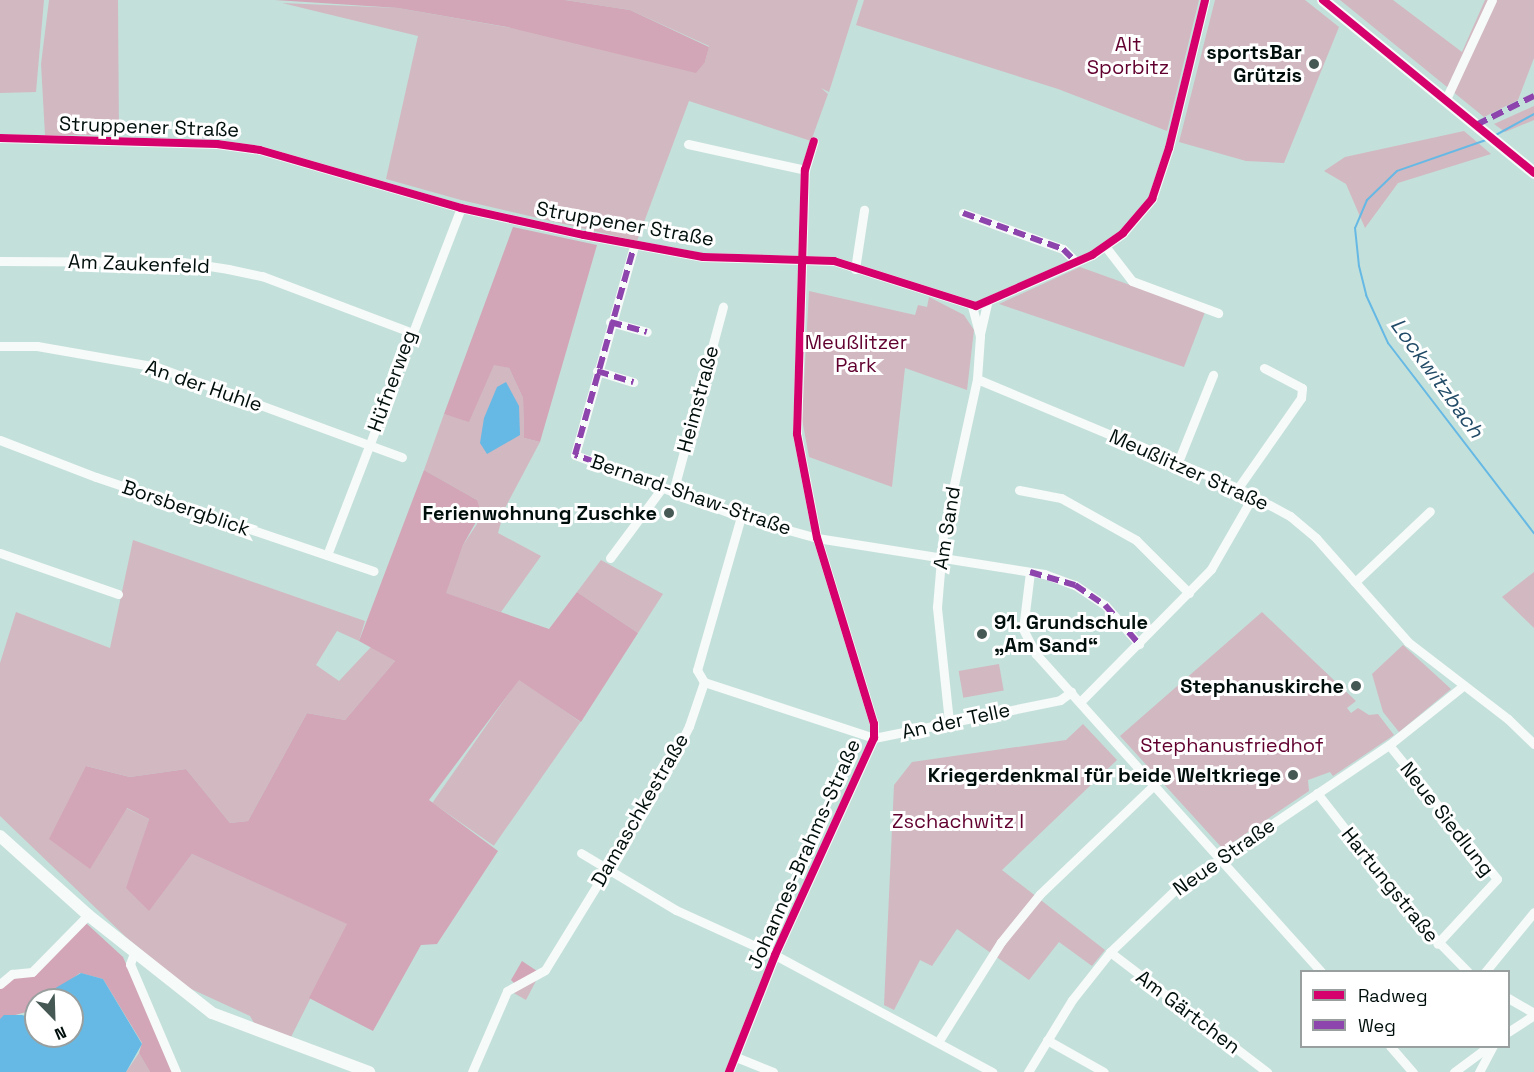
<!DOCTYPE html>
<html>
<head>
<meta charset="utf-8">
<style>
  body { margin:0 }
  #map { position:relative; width:1534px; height:1072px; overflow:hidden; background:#c4e0da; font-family:"Space Grotesk",sans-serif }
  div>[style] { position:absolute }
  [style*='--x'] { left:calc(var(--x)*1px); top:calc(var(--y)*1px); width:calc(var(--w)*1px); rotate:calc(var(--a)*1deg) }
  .green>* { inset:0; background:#d2b8c1; transform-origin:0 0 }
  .forest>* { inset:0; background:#d2a6b6 }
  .water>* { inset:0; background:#66b9e4 }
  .stream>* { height:2px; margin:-1px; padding:0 1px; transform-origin:1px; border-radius:1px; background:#66b9e4 }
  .street>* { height:9px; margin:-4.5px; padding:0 4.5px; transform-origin:4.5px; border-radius:4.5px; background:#f6faf9 }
  .secondary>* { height:12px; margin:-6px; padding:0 6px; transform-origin:6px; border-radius:6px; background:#f6faf9 }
  .quiet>* { height:6px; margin-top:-3px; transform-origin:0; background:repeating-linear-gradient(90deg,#8e44ad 0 12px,transparent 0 18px) }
  .cycleway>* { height:8px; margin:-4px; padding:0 4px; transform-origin:4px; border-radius:4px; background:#d6006c }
  .dots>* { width:16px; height:16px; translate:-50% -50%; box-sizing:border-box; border:3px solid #fff; border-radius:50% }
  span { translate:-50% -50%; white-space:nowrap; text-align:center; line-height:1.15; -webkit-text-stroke:6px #fff; paint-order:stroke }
  .park-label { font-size:20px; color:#61002f }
  .poi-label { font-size:20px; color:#000f0c; font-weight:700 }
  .right { translate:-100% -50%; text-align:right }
  .left { translate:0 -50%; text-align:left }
  .street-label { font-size:20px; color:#000f0c }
  .water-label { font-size:21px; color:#214b67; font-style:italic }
  .legend { position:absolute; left:1300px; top:970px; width:210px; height:78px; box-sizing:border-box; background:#fff; border:2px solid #999f9e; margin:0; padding:8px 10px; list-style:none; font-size:18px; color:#000f0c }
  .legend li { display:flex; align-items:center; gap:12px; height:30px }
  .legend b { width:30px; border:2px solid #999f9e }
  .north { position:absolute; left:24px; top:988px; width:60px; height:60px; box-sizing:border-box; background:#fff; border:2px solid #999f9e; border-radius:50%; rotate:157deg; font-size:16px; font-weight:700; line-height:24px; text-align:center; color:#000f0c }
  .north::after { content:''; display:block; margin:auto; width:21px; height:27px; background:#455854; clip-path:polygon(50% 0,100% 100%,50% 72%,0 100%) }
</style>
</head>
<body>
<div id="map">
  <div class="green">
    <i style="clip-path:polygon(0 0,44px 0,36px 92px,0 93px)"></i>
    <i style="clip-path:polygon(49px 0,118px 0,119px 135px,45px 135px,41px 64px)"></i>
    <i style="clip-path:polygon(565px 0,858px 0,829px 92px,821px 88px,828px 94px,811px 141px,689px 101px,637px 241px,461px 200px,386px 179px,418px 36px,282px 3px,398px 8px,705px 62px,709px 46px,630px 10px)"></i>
    <i style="clip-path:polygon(864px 0,1199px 0,1167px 131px,1058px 89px,856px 25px)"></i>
    <i style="clip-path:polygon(1215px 0,1305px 0,1339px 27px,1284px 163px,1246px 161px,1179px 142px)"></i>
    <i style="clip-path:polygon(1340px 0,1393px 0,1462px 52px,1485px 0,1534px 0,1534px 58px,1518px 100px,1484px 117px)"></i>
    <i style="clip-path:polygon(1534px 106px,1534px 120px,1505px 132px,1494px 124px)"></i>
    <i style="clip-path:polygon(1464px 131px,1491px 154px,1398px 183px,1365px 228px,1346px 184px,1324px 171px,1345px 157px)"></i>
    <i style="clip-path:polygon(1080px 267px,1205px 312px,1184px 367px,999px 304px)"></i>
    <i style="clip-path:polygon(809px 291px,915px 315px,918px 305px,927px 307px,929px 297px,964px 315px,974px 330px,967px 390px,905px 368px,892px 487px,809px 457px,802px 419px)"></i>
    <i style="clip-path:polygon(494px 364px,509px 368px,523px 398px,524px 438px,540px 442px,505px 508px,498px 533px,541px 556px,501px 612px,445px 593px,463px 545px,477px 524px,477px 500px,424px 470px,444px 414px,469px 421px)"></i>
    <i style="clip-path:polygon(133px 540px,365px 621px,359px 641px,337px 631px,316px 665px,339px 681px,371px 647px,395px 661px,345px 720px,307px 713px,248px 821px,230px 823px,186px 769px,130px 777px,86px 766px,126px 808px,149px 819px,127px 888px,149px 910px,192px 854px,348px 924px,291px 1037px,254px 1023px,250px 1016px,187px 987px,127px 938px,0 816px,0 663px,16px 612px,110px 648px)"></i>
    <i style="clip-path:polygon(601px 560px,663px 594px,638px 633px,577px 592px)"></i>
    <i style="clip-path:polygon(1534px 572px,1534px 628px,1502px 597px)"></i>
    <i style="clip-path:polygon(1262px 612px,1356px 701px,1347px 708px,1351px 713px,1358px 708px,1369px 715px,1378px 714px,1394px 735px,1333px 776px,1330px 772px,1308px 780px,1309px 791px,1223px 849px,1120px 736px)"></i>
    <i style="clip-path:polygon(1403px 645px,1451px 689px,1399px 732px,1383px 712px,1372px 674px)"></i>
    <i style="left:999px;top:664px;width:27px;height:41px;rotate:80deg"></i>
    <i style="left:519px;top:679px;width:75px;height:151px;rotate:35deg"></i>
    <i style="clip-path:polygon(1083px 724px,1117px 760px,1002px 870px,1105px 950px,1092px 966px,1059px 942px,1029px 980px,957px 929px,932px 966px,920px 960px,894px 1010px,884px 1005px,894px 785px,912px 762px,1066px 740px)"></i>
    <i style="clip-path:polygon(538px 977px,526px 1000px,512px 992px)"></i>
    <i style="clip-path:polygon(139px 1053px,150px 1072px,126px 1072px)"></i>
  </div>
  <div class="forest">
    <i style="clip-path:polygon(275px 0,565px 0,630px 10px,709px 47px,705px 62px,696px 73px,507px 27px,398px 8px)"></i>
    <i style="clip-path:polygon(513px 227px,597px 245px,540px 442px,524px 438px,523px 398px,509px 368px,494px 365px,469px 422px,444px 414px)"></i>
    <i style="clip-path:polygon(424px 470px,477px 500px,481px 513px,463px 545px,446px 593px,549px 629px,577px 592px,638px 633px,581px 722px,519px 680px,429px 800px,498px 851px,437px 944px,421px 945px,373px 1031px,309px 998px,347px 924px,192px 854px,149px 911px,126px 888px,149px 819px,127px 808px,90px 869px,49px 839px,86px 766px,130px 777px,186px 769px,230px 823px,248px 821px,307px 713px,345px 720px,395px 661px,359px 641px)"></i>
    <i style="clip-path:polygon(86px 923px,123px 957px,173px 1072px,150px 1072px,139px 1053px,142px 1043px,103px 979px,80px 973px,42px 1000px,36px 1000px,34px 1010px,0 1019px,0 988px,13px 977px,33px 976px)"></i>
    <i style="clip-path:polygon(522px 961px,537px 971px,515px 984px,511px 980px)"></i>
  </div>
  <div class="water">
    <i style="clip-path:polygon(506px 382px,519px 406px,520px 435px,487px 454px,480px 443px,484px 418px,497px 387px)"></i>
    <i style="clip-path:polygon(81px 973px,103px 979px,142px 1044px,126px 1072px,0 1072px,0 1019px,4px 1015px,22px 1015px,36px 1019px,36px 1036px,72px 1036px,72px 1000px,46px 1000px,47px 993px)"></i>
  </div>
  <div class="stream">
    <i style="--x:1494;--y:136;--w:46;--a:-28.8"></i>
    <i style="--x:1486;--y:140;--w:94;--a:160.8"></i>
    <i style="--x:1397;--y:171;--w:42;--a:136"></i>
    <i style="--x:1367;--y:200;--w:30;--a:113"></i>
    <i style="--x:1355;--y:228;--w:38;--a:84"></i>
    <i style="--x:1359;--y:266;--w:30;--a:76"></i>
    <i style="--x:1366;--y:295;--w:53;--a:65.4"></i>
    <i style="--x:1388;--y:343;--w:240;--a:52.5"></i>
  </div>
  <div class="street">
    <i style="--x:1446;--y:99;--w:109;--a:-65.1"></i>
    <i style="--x:0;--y:138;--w:217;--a:1.6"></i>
    <i style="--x:217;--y:144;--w:43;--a:7.9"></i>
    <i style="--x:260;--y:150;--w:209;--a:16.1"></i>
    <i style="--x:461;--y:208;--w:126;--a:12.4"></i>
    <i style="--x:584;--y:235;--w:121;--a:10.5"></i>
    <i style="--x:703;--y:257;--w:131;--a:1.7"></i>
    <i style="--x:834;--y:261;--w:149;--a:17.6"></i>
    <i style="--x:976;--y:306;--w:127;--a:-23.7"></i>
    <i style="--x:1092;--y:255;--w:38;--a:-35"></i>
    <i style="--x:1123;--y:233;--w:45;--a:-49.5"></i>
    <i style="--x:1152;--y:199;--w:54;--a:-71.6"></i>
    <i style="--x:1169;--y:148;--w:152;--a:-76.3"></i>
    <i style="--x:688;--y:144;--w:120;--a:12.5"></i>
    <i style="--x:963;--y:213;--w:106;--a:19.8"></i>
    <i style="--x:1063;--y:249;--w:18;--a:45"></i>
    <i style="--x:634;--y:246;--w:217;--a:105.8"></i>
    <i style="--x:575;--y:455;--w:177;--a:20.5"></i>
    <i style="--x:741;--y:517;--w:79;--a:15.4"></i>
    <i style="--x:817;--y:538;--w:230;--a:9"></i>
    <i style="--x:1044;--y:574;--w:33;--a:20"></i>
    <i style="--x:1075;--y:585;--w:36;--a:34"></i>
    <i style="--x:1105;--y:605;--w:52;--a:48.9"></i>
    <i style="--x:1105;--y:246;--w:44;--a:52.4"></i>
    <i style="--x:1132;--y:281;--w:92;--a:20.4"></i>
    <i style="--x:0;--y:261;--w:183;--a:0.3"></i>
    <i style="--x:183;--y:262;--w:46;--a:8.8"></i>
    <i style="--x:228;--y:269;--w:35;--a:12"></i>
    <i style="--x:262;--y:276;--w:158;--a:20.7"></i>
    <i style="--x:855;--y:269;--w:60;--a:-81.3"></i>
    <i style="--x:610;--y:322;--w:38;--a:15"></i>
    <i style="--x:980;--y:334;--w:32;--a:-77"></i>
    <i style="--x:0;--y:346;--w:37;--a:0"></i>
    <i style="--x:37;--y:346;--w:122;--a:9.9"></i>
    <i style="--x:157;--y:367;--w:261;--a:20.2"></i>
    <i style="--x:597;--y:371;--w:38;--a:17"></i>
    <i style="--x:977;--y:379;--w:283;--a:22.7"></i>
    <i style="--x:1238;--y:488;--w:59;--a:28.3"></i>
    <i style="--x:1290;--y:516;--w:34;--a:40"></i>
    <i style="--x:1316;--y:538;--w:139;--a:48.5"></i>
    <i style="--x:1408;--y:642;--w:126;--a:37.6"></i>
    <i style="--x:1508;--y:719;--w:36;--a:44"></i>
    <i style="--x:0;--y:440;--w:103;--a:21.1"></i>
    <i style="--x:96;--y:477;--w:293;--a:18.7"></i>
    <i style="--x:1178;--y:462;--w:94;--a:-68.1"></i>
    <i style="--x:1238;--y:488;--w:110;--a:-55"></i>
    <i style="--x:1301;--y:398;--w:10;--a:-84"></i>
    <i style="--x:1302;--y:388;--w:43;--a:-152.2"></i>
    <i style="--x:1019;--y:490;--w:43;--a:10.8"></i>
    <i style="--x:1061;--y:498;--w:86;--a:29.2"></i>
    <i style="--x:1136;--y:540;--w:75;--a:45"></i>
    <i style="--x:673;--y:492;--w:192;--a:-74.9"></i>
    <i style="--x:0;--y:553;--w:125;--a:19.2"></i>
    <i style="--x:327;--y:555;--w:372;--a:-68.9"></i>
    <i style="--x:610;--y:558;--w:87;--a:-53.4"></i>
    <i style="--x:1030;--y:572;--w:57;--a:97"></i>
    <i style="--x:1023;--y:629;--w:28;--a:63"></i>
    <i style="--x:1036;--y:654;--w:427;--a:48.1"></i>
    <i style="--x:1355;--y:582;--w:103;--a:-43.4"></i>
    <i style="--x:704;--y:682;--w:179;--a:18.2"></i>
    <i style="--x:874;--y:738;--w:190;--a:-11.5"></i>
    <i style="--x:1060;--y:700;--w:14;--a:-36"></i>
    <i style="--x:1080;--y:702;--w:187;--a:-45.4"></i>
    <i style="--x:1211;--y:569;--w:84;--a:-60.1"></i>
    <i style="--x:949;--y:722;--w:116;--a:-96"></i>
    <i style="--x:937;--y:607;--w:72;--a:-85.2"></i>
    <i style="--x:943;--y:535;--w:160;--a:-77.7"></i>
    <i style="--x:977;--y:379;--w:43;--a:-86"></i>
    <i style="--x:980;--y:336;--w:31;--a:-105"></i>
    <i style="--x:1389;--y:745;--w:172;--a:51.1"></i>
    <i style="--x:1497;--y:879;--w:88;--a:132.7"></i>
    <i style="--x:1317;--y:793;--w:156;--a:52"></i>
    <i style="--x:1413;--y:916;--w:78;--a:45.5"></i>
    <i style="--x:581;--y:853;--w:111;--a:31"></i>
    <i style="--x:676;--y:910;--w:109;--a:24.4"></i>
    <i style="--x:775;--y:955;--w:247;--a:28.3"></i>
    <i style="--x:1110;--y:952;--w:198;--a:37.4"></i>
    <i style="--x:134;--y:953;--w:12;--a:110"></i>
    <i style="--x:130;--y:964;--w:117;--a:66.9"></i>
    <i style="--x:1485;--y:972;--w:77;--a:-50.8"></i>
    <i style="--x:0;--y:984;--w:16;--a:-40"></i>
    <i style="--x:12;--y:974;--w:20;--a:-6"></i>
    <i style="--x:32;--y:972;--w:80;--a:-45.5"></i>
    <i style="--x:1508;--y:998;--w:30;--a:30"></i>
    <i style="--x:1508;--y:1032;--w:31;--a:-33"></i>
    <i style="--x:1047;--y:1040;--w:65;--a:29.3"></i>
    <i style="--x:938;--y:1042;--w:118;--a:-57.8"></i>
    <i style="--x:1001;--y:942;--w:62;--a:-50.9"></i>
    <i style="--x:1040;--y:894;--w:158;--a:-43.7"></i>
    <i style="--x:1390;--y:1046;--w:35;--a:49"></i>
    <i style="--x:736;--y:1057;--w:40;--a:22"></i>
    <i style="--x:472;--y:1072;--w:88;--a:-66.6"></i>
    <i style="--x:507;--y:991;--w:43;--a:-28.9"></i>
    <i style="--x:545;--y:970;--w:228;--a:-58.5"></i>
    <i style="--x:664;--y:776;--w:56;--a:-63.4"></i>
    <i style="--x:689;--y:726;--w:46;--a:-71.2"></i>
    <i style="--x:704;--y:682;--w:14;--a:-120"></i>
    <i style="--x:697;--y:670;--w:159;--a:-74"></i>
    <i style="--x:729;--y:1072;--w:126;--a:-68.5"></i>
    <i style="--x:775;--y:955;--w:239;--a:-65.5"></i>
    <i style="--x:874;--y:738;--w:14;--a:-90"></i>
    <i style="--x:874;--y:724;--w:195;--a:-107"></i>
    <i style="--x:817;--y:538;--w:106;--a:-100.9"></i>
    <i style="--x:797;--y:434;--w:264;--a:-88.3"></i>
    <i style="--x:805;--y:170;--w:30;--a:-73"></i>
    <i style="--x:1028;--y:1072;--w:84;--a:-58.6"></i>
    <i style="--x:1072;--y:1000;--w:61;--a:-51.6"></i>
    <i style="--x:1110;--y:952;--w:91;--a:-43.7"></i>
    <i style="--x:1176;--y:889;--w:257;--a:-34.1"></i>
    <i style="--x:1389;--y:745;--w:95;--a:-38.6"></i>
    <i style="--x:1454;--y:1072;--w:44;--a:-36.6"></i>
    <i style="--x:1479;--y:1072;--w:30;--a:-62"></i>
  </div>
  <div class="secondary">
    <i style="--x:1323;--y:0;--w:273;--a:39.3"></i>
    <i style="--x:0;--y:836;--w:118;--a:41.9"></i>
    <i style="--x:88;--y:915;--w:158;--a:38.3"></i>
    <i style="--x:212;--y:1013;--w:168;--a:20.6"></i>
  </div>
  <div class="quiet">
    <i style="--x:1476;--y:125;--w:65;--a:-26.6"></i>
    <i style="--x:963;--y:213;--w:106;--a:19.8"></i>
    <i style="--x:1063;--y:249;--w:18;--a:45"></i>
    <i style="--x:610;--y:322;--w:38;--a:15"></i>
    <i style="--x:597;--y:371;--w:38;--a:17"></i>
    <i style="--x:633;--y:479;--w:7;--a:-124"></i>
    <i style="--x:629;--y:473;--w:57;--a:-161.6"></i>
    <i style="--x:575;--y:455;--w:217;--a:-74.2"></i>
    <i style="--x:1030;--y:572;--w:47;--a:16.1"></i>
    <i style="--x:1075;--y:585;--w:36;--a:34"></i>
    <i style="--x:1105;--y:605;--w:52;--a:48.9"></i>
  </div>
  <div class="cycleway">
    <i style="--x:1323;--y:0;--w:273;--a:39.3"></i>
    <i style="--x:0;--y:138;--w:217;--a:1.6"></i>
    <i style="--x:217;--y:144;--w:43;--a:7.9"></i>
    <i style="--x:260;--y:150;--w:209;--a:16.1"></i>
    <i style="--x:461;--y:208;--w:126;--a:12.4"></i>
    <i style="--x:584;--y:235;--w:121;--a:10.5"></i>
    <i style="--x:703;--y:257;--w:131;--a:1.7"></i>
    <i style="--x:834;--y:261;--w:149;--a:17.6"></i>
    <i style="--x:976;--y:306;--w:127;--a:-23.7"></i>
    <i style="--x:1092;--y:255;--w:38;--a:-35"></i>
    <i style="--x:1123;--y:233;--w:45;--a:-49.5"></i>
    <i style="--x:1152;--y:199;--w:54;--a:-71.6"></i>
    <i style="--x:1169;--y:148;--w:152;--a:-76.3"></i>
    <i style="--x:729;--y:1072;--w:126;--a:-68.5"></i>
    <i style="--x:775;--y:955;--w:239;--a:-65.5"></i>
    <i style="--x:874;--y:738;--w:14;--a:-90"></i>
    <i style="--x:874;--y:724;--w:195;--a:-107"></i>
    <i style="--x:817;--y:538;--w:106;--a:-100.9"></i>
    <i style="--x:797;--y:434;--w:264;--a:-88.3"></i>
    <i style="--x:805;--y:170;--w:30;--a:-73"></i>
  </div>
  <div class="dots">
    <i style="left:1314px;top:64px;background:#455854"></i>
    <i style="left:669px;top:513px;background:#455854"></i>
    <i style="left:982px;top:634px;background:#455854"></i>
    <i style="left:1356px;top:686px;background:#455854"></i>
    <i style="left:1293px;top:775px;background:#455854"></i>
  </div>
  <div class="park-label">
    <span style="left:1128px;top:56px">Alt<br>Sporbitz</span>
    <span style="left:856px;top:354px">Meußlitzer<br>Park</span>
    <span style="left:1232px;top:745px">Stephanusfriedhof</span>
    <span style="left:958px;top:821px">Zschachwitz I</span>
  </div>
  <div class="poi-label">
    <span class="right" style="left:1302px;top:64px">sportsBar<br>Grützis</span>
    <span class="right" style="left:657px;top:513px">Ferienwohnung Zuschke</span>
    <span class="left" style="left:994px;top:634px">91. Grundschule<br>„Am Sand“</span>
    <span class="right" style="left:1344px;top:686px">Stephanuskirche</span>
    <span class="right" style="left:1281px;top:775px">Kriegerdenkmal für beide Weltkriege</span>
  </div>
  <div class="street-label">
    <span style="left:149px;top:127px;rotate:2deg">Struppener Straße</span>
    <span style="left:625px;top:224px;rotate:10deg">Struppener Straße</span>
    <span style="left:139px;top:264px;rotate:2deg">Am Zaukenfeld</span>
    <span style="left:392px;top:381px;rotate:-70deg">Hüfnerweg</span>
    <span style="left:204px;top:386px;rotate:19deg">An der Huhle</span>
    <span style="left:698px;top:399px;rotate:-75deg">Heimstraße</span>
    <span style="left:1189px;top:470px;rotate:24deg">Meußlitzer Straße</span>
    <span style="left:691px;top:495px;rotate:19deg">Bernard-Shaw-Straße</span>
    <span style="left:186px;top:508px;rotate:19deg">Borsbergblick</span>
    <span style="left:947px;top:528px;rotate:-81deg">Am Sand</span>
    <span style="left:956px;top:721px;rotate:-12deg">An der Telle</span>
    <span style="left:640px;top:810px;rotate:-60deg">Damaschkestraße</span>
    <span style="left:1447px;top:819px;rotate:52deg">Neue Siedlung</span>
    <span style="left:804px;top:854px;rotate:-66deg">Johannes-Brahms-Straße</span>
    <span style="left:1224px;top:857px;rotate:-35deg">Neue Straße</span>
    <span style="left:1390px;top:885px;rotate:51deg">Hartungstraße</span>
    <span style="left:1188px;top:1012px;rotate:37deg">Am Gärtchen</span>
  </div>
  <div class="water-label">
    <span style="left:1437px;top:378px;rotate:54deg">Lockwitzbach</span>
  </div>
  <ul class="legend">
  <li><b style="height:8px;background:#d6006c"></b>Radweg</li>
  <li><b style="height:8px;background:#8e44ad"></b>Weg</li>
  </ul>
  <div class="north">N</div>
</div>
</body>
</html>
